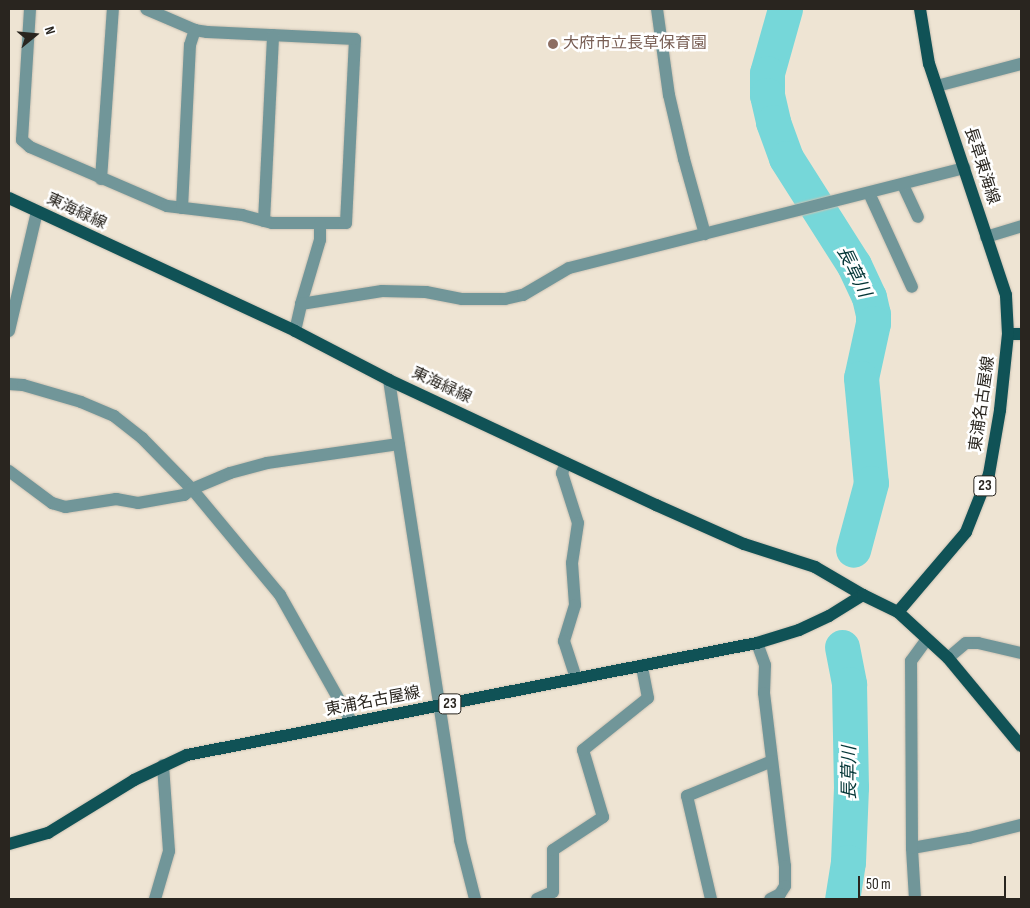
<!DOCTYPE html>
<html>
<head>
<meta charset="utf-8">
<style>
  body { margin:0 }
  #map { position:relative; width:1030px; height:908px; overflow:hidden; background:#eee4d3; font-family:"Sofia Sans Condensed","Noto Sans JP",sans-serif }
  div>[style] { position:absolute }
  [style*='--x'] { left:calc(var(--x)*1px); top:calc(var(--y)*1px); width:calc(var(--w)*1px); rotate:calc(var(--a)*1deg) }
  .river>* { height:35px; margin:-17.5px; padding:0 17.5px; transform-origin:17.5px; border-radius:17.5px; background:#76d7d9 }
  .roads { filter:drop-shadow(0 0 1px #cbc2b3) drop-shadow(0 0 1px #cbc2b3) }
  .minor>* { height:12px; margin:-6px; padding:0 6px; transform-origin:6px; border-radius:6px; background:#719699 }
  .major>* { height:12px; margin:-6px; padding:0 6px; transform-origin:6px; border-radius:6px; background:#105256 }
  .dots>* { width:14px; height:14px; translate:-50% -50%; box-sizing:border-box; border:2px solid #fff; border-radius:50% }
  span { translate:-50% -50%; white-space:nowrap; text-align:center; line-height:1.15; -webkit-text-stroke:5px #fff; paint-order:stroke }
  .shield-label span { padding:1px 4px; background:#fff; border:1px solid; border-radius:4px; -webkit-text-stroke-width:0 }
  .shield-label { font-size:15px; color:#29251f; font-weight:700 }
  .education-label { font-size:16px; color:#785e54 }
  .left { translate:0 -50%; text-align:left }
  .street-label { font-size:16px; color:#29251f }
  .water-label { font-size:18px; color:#023435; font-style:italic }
  .frame { position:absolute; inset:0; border:10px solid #29251f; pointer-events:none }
  .north { position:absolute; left:10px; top:10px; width:50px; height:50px; -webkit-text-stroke:4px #fff; paint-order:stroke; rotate:73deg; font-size:14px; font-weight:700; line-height:20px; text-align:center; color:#29251f }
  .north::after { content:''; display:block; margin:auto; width:18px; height:22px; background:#29251f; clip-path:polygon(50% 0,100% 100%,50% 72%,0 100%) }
  .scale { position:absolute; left:858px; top:876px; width:148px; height:22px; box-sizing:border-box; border:2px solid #29251f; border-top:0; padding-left:6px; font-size:15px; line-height:18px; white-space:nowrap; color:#29251f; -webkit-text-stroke:4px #fff; paint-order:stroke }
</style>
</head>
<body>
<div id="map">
  <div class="river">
    <i style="--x:785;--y:9;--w:66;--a:105.7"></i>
    <i style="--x:767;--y:73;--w:22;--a:90"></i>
    <i style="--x:767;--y:95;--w:28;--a:77"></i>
    <i style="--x:773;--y:122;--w:38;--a:70"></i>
    <i style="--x:786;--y:158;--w:127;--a:57.6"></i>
    <i style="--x:854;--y:265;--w:35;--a:65"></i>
    <i style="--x:869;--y:297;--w:17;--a:77"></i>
    <i style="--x:873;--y:314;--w:9;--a:90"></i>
    <i style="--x:873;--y:323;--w:56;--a:102.3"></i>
    <i style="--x:861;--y:378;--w:105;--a:84.6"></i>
    <i style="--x:871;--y:483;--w:69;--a:105"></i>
    <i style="--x:842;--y:647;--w:38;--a:79"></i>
    <i style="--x:849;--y:684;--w:103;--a:88.9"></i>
    <i style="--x:851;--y:787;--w:75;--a:92.3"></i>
    <i style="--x:848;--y:862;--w:37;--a:99"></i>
  </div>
  <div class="roads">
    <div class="minor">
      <i style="--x:30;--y:9;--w:131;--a:93.5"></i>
      <i style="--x:22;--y:140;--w:11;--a:41"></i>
      <i style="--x:30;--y:147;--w:149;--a:23.3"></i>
      <i style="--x:167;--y:206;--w:76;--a:6.8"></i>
      <i style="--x:242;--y:215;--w:31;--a:15"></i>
      <i style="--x:272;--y:223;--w:74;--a:0"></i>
      <i style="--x:346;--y:223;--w:184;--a:-87.2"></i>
      <i style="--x:355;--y:39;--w:148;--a:-177.3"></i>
      <i style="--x:207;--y:32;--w:12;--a:-171"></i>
      <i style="--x:195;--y:30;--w:53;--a:-156.8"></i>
      <i style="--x:657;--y:9;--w:87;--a:82.1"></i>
      <i style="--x:669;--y:95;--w:66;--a:76.8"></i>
      <i style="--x:684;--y:159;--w:78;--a:74.4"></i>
      <i style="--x:937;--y:86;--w:87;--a:-14.7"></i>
      <i style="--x:101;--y:179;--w:170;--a:-86"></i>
      <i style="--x:903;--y:185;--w:35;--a:65"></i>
      <i style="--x:869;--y:193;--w:103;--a:65.4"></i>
      <i style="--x:182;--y:208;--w:163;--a:-87.2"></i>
      <i style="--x:190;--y:45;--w:16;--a:-72"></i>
      <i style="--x:264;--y:221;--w:186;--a:-87.2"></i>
      <i style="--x:986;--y:237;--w:37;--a:-17"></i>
      <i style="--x:301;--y:304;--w:67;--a:-73.5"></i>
      <i style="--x:320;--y:240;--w:17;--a:-90"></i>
      <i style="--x:9;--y:331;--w:122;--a:-76.8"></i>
      <i style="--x:295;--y:331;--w:28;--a:-77"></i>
      <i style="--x:301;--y:304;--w:82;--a:-9.1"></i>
      <i style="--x:382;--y:291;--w:44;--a:1.3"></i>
      <i style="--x:426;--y:292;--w:37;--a:11"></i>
      <i style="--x:462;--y:299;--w:43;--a:0"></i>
      <i style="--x:505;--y:299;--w:18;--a:-13"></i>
      <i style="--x:523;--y:295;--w:53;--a:-30.4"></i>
      <i style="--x:569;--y:268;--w:408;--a:-14.2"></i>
      <i style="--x:389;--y:380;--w:465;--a:81.2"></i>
      <i style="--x:460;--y:840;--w:61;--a:75.7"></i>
      <i style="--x:9;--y:384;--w:14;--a:4"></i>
      <i style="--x:23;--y:385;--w:60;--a:16.3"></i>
      <i style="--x:81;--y:402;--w:36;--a:23"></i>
      <i style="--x:114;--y:416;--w:36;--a:38"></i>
      <i style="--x:142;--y:438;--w:71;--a:45.6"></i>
      <i style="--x:192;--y:489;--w:138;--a:50.3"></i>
      <i style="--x:280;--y:595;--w:147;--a:60.6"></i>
      <i style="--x:566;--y:463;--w:11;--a:112"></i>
      <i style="--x:562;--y:473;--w:52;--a:72.3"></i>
      <i style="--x:578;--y:523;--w:40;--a:98.5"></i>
      <i style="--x:572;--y:563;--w:42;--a:85.9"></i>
      <i style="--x:575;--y:605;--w:38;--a:107"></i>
      <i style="--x:564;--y:641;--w:40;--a:72"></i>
      <i style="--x:9;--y:471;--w:54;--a:36.7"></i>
      <i style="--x:52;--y:503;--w:14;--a:17"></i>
      <i style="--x:65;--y:507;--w:52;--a:-8.9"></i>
      <i style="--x:116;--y:499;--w:22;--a:10"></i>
      <i style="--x:138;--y:503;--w:47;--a:-9.9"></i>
      <i style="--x:184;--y:495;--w:10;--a:-37"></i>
      <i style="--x:192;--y:489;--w:41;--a:-22.8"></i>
      <i style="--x:230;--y:473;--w:38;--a:-15"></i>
      <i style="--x:267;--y:463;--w:133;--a:-8.2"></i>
      <i style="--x:757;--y:643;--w:23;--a:70"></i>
      <i style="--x:765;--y:665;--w:28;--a:92"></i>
      <i style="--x:764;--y:693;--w:174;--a:83.1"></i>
      <i style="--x:785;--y:866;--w:20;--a:90"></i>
      <i style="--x:785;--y:886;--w:9;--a:122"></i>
      <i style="--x:780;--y:894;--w:11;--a:153"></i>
      <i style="--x:948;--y:658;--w:23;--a:-40"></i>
      <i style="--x:966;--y:643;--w:12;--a:0"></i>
      <i style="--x:978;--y:643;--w:44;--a:13.1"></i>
      <i style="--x:912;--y:848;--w:58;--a:-10"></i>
      <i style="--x:969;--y:838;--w:54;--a:-14"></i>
      <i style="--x:155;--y:899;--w:50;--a:-73.7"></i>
      <i style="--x:169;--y:851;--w:86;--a:-94"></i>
      <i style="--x:537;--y:899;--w:17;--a:-24"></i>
      <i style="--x:553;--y:892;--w:42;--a:-90"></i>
      <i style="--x:553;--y:850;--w:60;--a:-33.4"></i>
      <i style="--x:603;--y:817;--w:70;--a:-106.6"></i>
      <i style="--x:583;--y:750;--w:83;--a:-38.7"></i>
      <i style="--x:648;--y:698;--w:33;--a:-101"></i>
      <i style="--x:711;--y:899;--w:106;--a:-103.1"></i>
      <i style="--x:687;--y:796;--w:92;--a:-22.4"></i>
      <i style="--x:915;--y:899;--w:51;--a:-93.4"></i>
      <i style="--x:912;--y:848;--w:187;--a:-90.3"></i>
      <i style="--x:911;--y:661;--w:27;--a:-54"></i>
    </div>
    <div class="major">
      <i style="--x:9;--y:198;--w:315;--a:24.9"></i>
      <i style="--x:295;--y:331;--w:106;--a:27.5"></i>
      <i style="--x:389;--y:380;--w:295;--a:25.1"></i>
      <i style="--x:656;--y:505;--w:96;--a:23.9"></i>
      <i style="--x:744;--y:544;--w:75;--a:17.9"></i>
      <i style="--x:815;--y:567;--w:56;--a:30.3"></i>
      <i style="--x:1008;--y:334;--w:13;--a:0"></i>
      <i style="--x:898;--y:612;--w:105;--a:-49.6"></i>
      <i style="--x:966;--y:532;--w:62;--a:-68.4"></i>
      <i style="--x:989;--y:474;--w:65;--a:-80.2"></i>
      <i style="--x:1000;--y:410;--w:76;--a:-84"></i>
      <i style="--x:1008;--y:334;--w:39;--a:-93"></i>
      <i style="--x:1006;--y:295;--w:243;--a:-108.4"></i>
      <i style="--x:929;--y:64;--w:56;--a:-99.3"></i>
      <i style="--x:9;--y:844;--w:41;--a:-15.8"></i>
      <i style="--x:48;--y:833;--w:101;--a:-31.6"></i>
      <i style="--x:134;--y:780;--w:59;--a:-25.3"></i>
      <i style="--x:187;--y:755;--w:581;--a:-11.12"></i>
      <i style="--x:757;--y:643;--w:44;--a:-17.2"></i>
      <i style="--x:799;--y:630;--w:33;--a:-25"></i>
      <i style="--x:829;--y:616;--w:40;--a:-32"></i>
      <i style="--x:863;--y:595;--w:39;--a:26"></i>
      <i style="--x:898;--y:612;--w:68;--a:42.6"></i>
      <i style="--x:948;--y:658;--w:114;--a:50.3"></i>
    </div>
  </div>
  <div class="dots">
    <i style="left:553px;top:44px;background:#8d6e63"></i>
  </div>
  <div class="shield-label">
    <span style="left:985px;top:486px">23</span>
    <span style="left:450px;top:704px">23</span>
  </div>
  <div class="education-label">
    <span class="left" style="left:563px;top:44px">大府市立長草保育園</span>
  </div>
  <div class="street-label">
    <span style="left:981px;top:166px;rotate:72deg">長草東海線</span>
    <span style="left:76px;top:212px;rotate:25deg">東海緑線</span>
    <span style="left:441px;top:386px;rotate:25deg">東海緑線</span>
    <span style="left:983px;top:404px;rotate:-82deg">東浦名古屋線</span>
    <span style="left:373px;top:702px;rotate:-11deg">東浦名古屋線</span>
  </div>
  <div class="water-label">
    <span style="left:853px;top:272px;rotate:64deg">長草川</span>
    <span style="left:850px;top:773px;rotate:-90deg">長草川</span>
  </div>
  <div class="frame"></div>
  <div class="north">N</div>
  <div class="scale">50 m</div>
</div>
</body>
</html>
